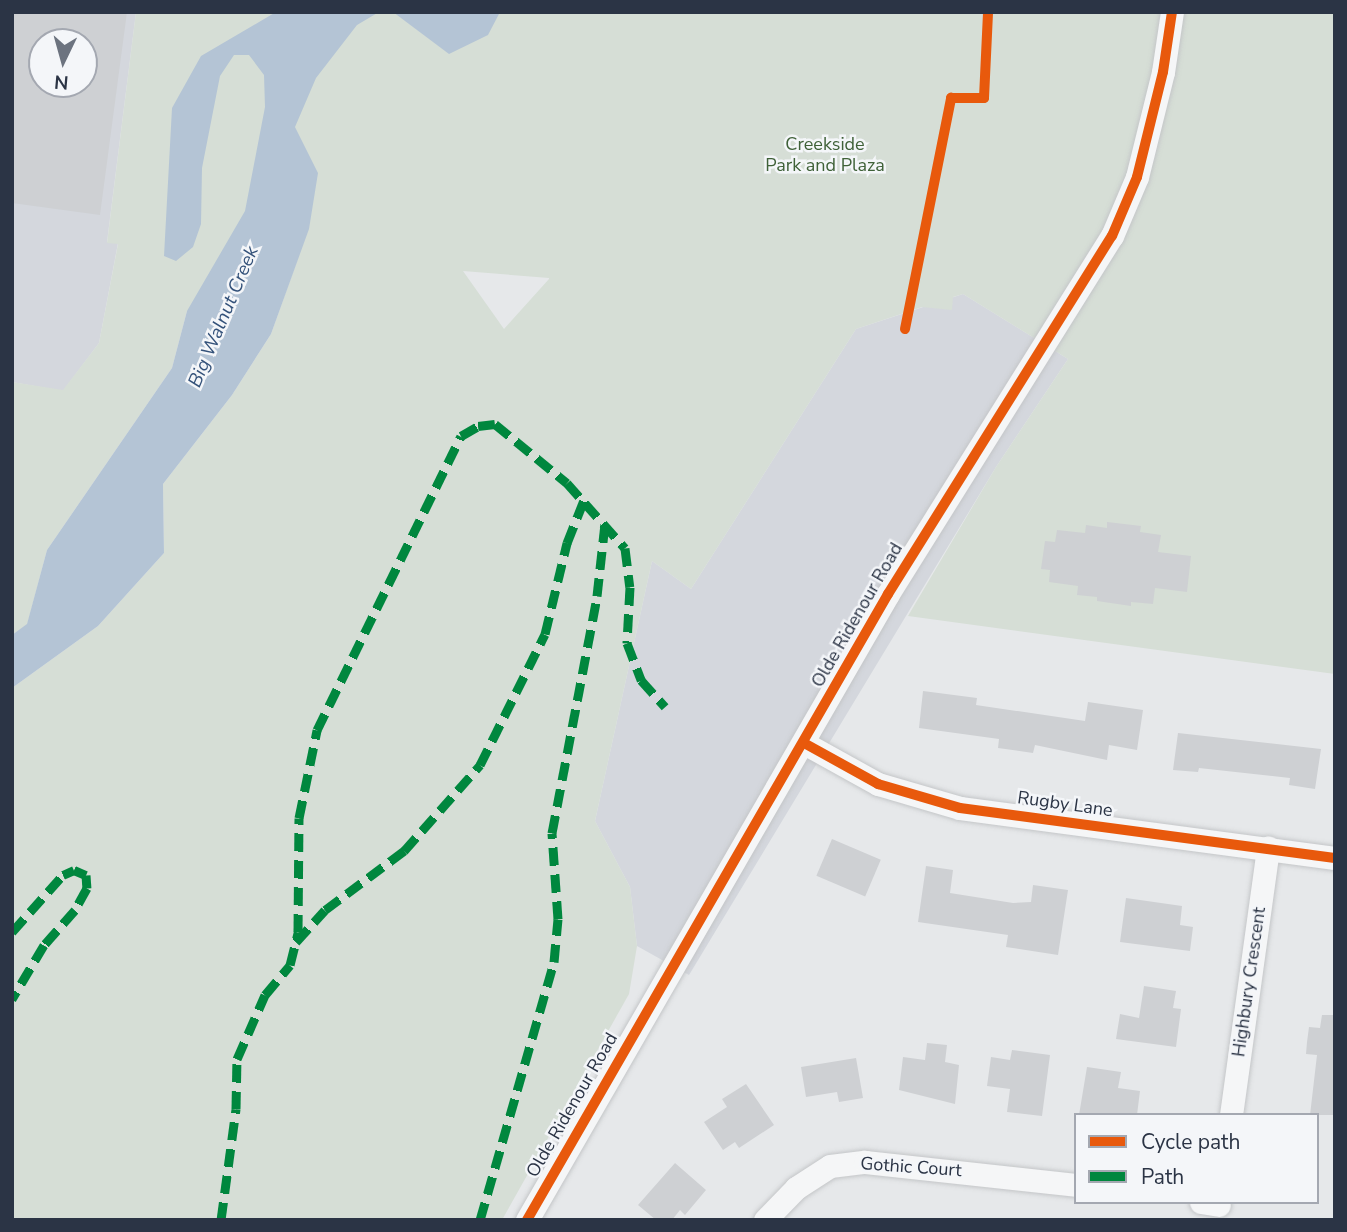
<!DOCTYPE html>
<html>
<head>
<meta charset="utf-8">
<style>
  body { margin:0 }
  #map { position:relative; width:1347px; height:1232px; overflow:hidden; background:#e6e8ea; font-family:"Nunito Sans",sans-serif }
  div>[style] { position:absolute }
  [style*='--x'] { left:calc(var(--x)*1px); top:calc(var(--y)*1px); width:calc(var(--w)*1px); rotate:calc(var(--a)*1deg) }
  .built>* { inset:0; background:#d4d7dd }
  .green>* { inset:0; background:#d6ded6 }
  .water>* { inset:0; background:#b4c4d5 }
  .building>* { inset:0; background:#ced0d3; transform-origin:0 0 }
  .roads { filter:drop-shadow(0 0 2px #c4c6c8) drop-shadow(0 0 2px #c4c6c8) }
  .minor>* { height:23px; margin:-11.5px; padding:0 11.5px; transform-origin:11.5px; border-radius:11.5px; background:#f5f6f7 }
  .quiet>* { height:9px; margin-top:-4.5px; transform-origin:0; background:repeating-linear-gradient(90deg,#00873e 0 18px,transparent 0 27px) }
  .cycleway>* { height:10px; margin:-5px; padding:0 5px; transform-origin:5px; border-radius:5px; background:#e8590c }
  span { translate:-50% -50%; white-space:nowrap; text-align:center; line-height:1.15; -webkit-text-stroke:5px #f4f6f9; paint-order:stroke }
  .park-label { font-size:18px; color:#3f6138 }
  .street-label { font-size:18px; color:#2b3445 }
  .water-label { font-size:19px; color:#34527a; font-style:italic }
  .frame { position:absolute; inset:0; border:14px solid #2b3445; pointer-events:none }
  .legend { position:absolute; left:1074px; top:1113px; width:245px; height:91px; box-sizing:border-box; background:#f4f6f9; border:2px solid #a4a8b1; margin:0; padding:9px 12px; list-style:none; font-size:21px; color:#2b3445 }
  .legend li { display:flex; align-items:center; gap:14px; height:35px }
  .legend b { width:35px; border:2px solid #a4a8b1 }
  .north { position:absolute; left:28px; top:28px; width:70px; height:70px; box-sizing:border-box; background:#f4f6f9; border:2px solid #a4a8b1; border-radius:50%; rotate:185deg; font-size:19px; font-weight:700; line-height:28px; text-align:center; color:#2b3445 }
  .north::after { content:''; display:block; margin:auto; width:24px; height:32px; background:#6c737f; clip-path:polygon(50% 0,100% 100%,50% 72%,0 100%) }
</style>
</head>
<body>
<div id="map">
  <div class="built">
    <i style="clip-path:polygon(evenodd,12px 12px,136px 12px,107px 242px,118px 243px,99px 343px,63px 391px,12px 382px,12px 12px,42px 42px,84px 42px,84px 84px,42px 84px,42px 42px)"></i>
    <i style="clip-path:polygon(963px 294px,1068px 359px,996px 467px,689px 975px,637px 946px,630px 887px,595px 821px,652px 561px,691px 589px,856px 329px)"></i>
  </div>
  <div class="green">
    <i style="clip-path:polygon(evenodd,136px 12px,1335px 12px,1335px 674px,908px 616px,996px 467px,1068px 359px,963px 294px,953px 297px,952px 310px,922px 307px,856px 329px,691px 589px,652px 561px,595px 821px,630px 887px,637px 946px,629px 994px,502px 1220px,12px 1220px,12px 688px,98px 626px,164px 553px,163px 484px,232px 395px,271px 334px,298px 258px,187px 311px,172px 368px,47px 550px,27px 625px,12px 635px,12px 382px,63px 390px,99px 343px,118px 244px,107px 243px,136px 12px,463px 271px,549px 278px,549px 279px,504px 329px,463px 271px)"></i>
  </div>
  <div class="water">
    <i style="clip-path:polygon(276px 12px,379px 12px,357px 25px,316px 78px,295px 127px,318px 173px,309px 229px,271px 334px,232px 395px,163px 484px,164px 553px,98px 626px,12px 688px,12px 635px,27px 624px,47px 550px,172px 368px,187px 311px,245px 211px,265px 107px,264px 75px,249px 55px,234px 55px,220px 76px,202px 168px,201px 224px,193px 247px,176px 261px,164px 256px,172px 108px,201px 56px)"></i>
    <i style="clip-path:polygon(393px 12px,500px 12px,488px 35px,449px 54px)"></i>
  </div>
  <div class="building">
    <i style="clip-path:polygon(evenodd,12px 12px,127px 12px,100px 215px,12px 203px,12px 12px,42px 42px,84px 42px,84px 84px,42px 84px,42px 42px)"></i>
    <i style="clip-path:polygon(1107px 522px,1141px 526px,1140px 532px,1161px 535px,1158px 552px,1191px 556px,1187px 592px,1155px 588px,1153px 604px,1131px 602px,1131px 606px,1097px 601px,1097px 597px,1077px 595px,1078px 586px,1049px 582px,1050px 570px,1041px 569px,1045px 541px,1055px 542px,1057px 530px,1085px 533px,1086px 525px,1107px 528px)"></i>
    <i style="clip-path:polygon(923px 691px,977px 698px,976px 705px,1085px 721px,1088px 702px,1143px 710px,1137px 750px,1109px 745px,1107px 760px,1035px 745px,1033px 753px,998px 748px,999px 739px,919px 728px)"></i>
    <i style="clip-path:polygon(1178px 733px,1321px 749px,1315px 789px,1289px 785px,1290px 778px,1199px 768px,1198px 772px,1173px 770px)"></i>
    <i style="left:832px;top:839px;width:53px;height:40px;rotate:23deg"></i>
    <i style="clip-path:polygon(926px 866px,953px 870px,950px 893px,1013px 903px,1031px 902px,1033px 885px,1068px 890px,1058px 955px,1006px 947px,1008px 935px,918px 922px)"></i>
    <i style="clip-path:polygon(1126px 898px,1182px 906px,1180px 925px,1193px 927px,1190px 951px,1120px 942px)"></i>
    <i style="clip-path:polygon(1144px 986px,1176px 991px,1173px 1008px,1181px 1009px,1176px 1047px,1116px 1039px,1120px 1014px,1139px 1018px)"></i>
    <i style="clip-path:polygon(1322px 1015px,1335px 1015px,1335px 1115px,1310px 1115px,1317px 1055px,1306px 1054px,1307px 1042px,1309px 1027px,1320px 1028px)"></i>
    <i style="clip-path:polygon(927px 1043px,947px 1045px,945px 1062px,959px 1065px,955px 1104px,899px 1090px,903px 1057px,925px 1060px)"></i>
    <i style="clip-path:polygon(1012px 1050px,1050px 1055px,1042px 1116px,1007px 1112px,1010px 1089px,987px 1086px,991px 1057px,1010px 1060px)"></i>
    <i style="clip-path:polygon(856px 1058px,863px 1098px,839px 1102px,837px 1092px,806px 1097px,801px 1067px)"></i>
    <i style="clip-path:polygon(1087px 1067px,1121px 1072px,1118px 1088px,1140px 1091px,1137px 1115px,1079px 1115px)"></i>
    <i style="clip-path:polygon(746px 1084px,774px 1125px,739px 1148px,735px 1142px,723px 1150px,704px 1122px,727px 1107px,722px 1099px)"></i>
    <i style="clip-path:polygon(675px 1163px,706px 1190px,685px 1215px,680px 1210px,672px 1220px,656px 1220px,638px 1205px)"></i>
  </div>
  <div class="roads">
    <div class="minor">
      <i style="--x:804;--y:743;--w:85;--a:29"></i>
      <i style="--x:878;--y:784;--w:85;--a:16.3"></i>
      <i style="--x:960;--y:808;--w:378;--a:7.6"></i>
      <i style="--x:1231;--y:1115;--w:270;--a:-82.1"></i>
      <i style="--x:1201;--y:1202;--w:18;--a:9"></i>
      <i style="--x:527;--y:1220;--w:723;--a:-60.03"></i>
      <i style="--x:888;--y:594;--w:422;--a:-58"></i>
      <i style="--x:1112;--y:236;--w:64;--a:-67"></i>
      <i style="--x:1137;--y:177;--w:108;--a:-76.1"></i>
      <i style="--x:1163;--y:72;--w:61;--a:-81.5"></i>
      <i style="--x:765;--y:1220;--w:45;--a:-45.9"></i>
      <i style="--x:796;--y:1188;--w:40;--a:-32.9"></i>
      <i style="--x:830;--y:1166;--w:35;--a:-7"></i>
      <i style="--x:865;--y:1162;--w:212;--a:6.2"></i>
    </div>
  </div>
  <div class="quiet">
    <i style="--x:12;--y:932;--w:76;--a:-48.2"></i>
    <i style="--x:63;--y:875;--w:12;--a:-24"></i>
    <i style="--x:74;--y:870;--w:13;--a:23"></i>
    <i style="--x:86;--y:875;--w:13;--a:86"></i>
    <i style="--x:87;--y:888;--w:25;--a:119"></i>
    <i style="--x:75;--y:910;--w:47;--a:131.5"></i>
    <i style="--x:44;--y:945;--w:63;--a:120.7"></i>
    <i style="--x:296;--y:942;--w:43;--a:-47.8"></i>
    <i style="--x:325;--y:910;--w:99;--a:-36.8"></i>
    <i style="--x:404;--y:851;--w:115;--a:-48.5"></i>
    <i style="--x:480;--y:765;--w:146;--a:-63.6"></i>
    <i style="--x:545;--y:634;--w:94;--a:-76.4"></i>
    <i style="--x:567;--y:543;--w:46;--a:-68.4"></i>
    <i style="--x:221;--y:1220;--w:112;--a:-82.3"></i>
    <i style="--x:236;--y:1109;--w:50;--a:-88.9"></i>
    <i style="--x:237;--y:1059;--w:70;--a:-66.4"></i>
    <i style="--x:265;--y:995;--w:39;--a:-50"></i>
    <i style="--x:290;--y:965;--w:34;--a:-76"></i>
    <i style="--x:298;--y:932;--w:114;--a:-89.5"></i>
    <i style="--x:299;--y:818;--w:90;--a:-78.4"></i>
    <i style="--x:317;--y:730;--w:327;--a:-63.9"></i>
    <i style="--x:461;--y:436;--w:20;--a:-30"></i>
    <i style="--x:478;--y:426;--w:17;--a:-7"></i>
    <i style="--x:495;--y:424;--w:93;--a:39.3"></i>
    <i style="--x:567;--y:483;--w:87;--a:48.3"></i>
    <i style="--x:625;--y:548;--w:39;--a:83"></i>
    <i style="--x:630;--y:587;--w:56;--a:93.1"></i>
    <i style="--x:627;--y:643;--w:40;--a:69"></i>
    <i style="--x:641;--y:680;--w:36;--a:48"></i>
    <i style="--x:480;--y:1220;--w:268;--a:-74"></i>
    <i style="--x:554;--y:962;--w:43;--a:-84.7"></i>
    <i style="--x:558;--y:919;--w:86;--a:-94"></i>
    <i style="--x:552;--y:833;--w:241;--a:-79.2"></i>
    <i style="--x:597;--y:596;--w:73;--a:-83.7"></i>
  </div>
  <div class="cycleway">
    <i style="--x:905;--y:329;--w:236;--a:-78.7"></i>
    <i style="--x:951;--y:98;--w:33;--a:0"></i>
    <i style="--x:984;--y:98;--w:86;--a:-87.3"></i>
    <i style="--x:804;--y:743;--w:85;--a:29"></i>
    <i style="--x:878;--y:784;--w:85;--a:16.3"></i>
    <i style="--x:960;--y:808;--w:378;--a:7.6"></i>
    <i style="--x:527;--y:1220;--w:723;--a:-60.03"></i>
    <i style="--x:888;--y:594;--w:422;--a:-58"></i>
    <i style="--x:1112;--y:236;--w:64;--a:-67"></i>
    <i style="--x:1137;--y:177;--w:108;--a:-76.1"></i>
    <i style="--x:1163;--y:72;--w:61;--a:-81.5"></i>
  </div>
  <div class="park-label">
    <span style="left:825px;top:155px">Creekside<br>Park and Plaza</span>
  </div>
  <div class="street-label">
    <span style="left:857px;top:615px;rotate:-60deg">Olde Ridenour Road</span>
    <span style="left:1065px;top:804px;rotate:8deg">Rugby Lane</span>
    <span style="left:1249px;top:982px;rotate:-82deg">Highbury Crescent</span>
    <span style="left:572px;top:1105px;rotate:-60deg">Olde Ridenour Road</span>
    <span style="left:911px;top:1167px;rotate:4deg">Gothic Court</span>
  </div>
  <div class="water-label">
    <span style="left:224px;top:317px;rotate:-67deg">Big Walnut Creek</span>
  </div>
  <div class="frame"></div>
  <ul class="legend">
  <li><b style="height:9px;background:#e8590c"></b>Cycle path</li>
  <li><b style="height:9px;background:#00873e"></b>Path</li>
  </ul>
  <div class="north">N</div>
</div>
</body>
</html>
